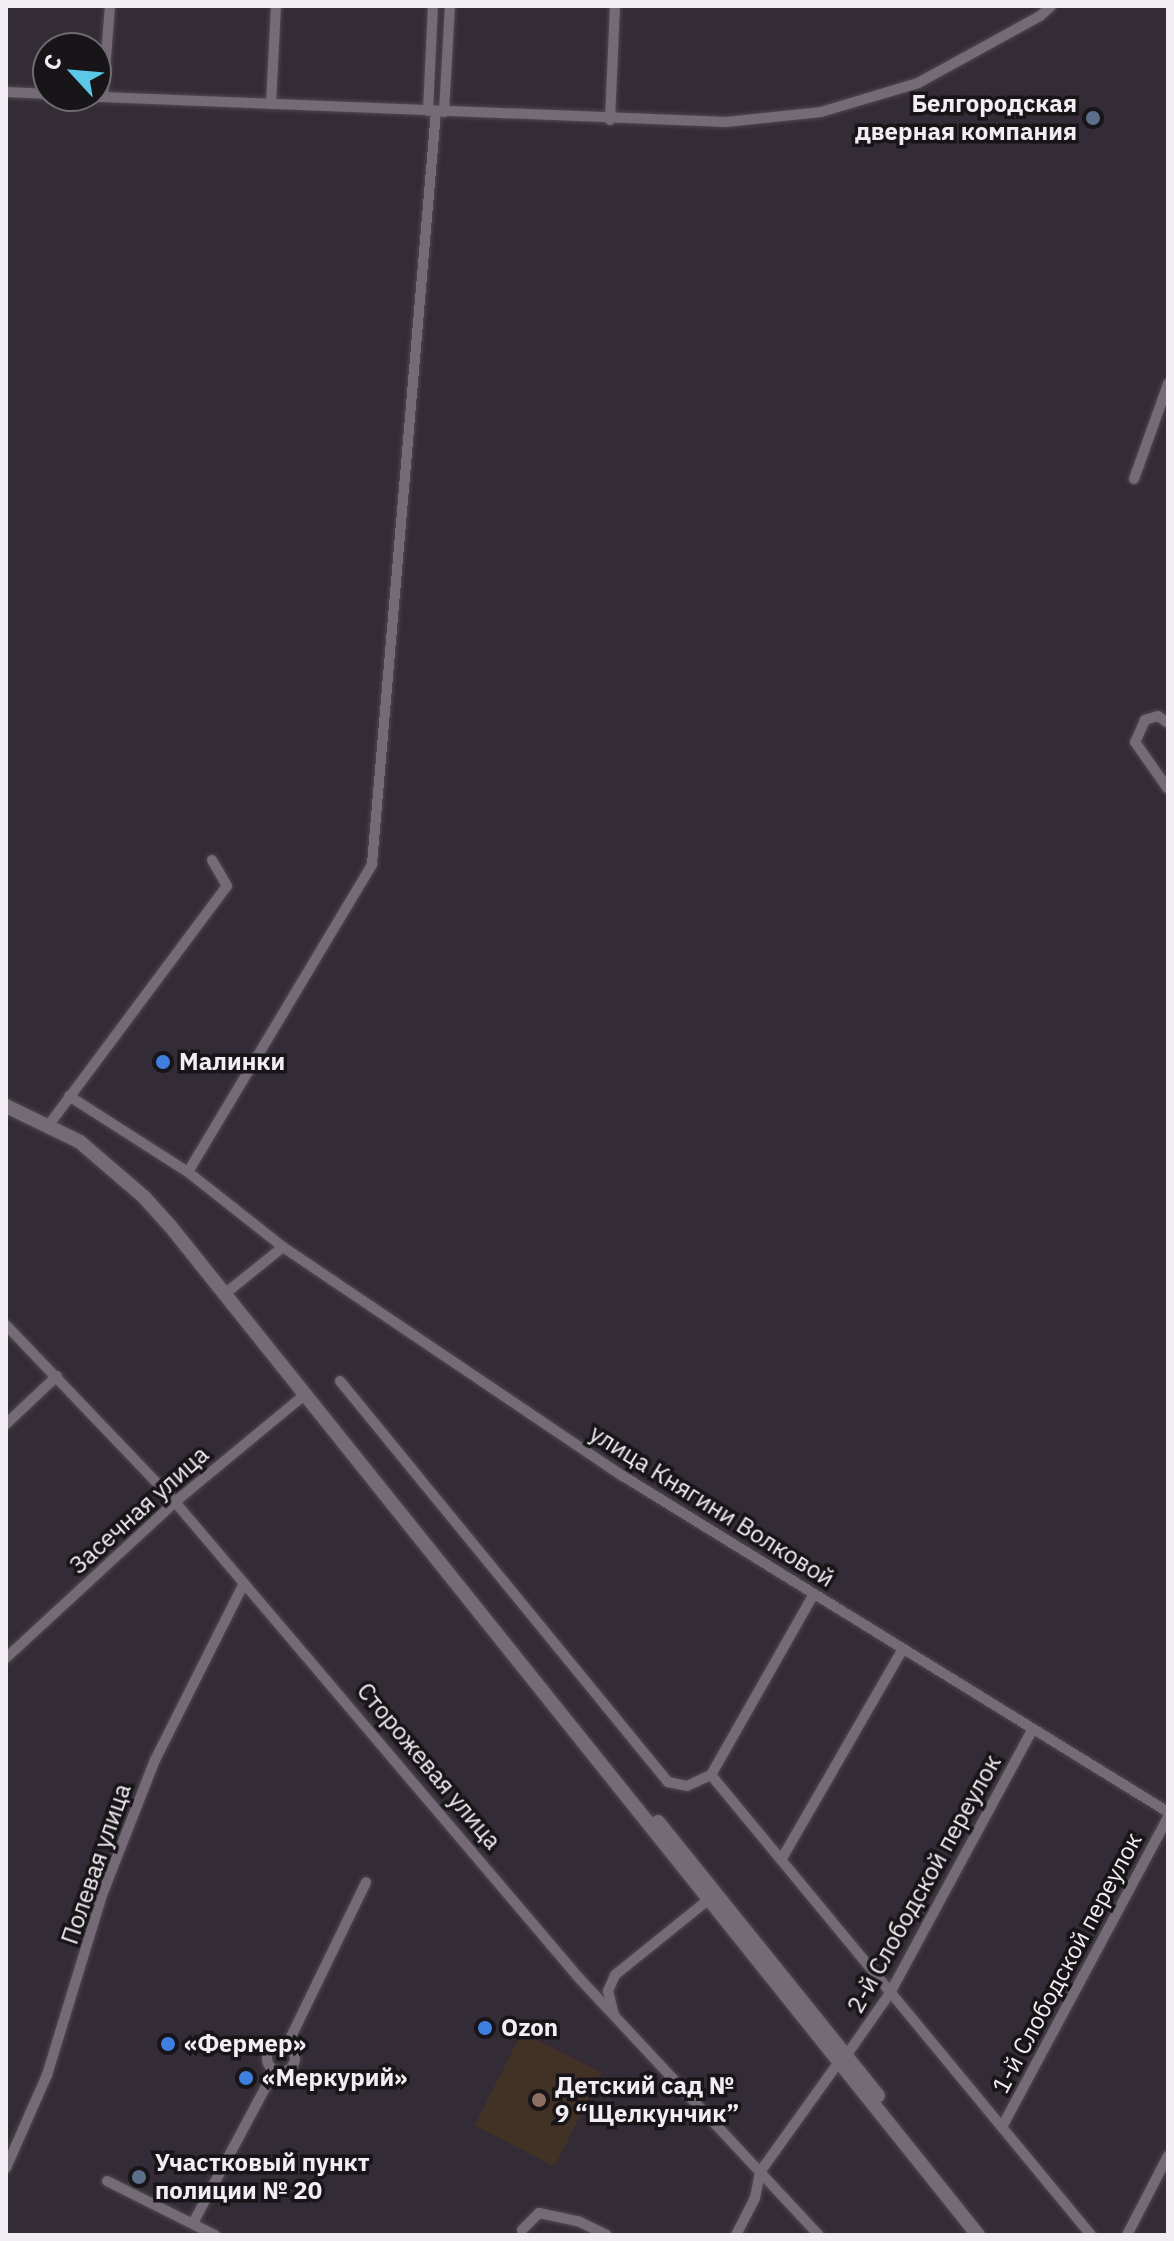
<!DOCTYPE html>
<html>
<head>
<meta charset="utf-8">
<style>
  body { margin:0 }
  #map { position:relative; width:1174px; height:2241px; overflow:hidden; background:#332b35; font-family:"IBM Plex Sans",sans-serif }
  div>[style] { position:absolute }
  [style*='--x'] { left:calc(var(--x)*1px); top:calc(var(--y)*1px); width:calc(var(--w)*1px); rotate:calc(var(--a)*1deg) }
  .education>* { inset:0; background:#423226; transform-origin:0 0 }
  .roads { filter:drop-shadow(0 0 2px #4e4850) drop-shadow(0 0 2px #4e4850) }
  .minor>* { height:10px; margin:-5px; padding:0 5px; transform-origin:5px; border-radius:5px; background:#746b76 }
  .minor>.ring { margin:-5px; padding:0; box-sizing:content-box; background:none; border:10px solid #746b76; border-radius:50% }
  .secondary>* { height:14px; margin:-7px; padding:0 7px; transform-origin:7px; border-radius:7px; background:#746b76 }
  .dots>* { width:22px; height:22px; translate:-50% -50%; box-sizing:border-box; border:4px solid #181519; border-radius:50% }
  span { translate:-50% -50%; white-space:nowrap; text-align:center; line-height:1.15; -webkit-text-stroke:7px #181519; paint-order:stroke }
  .poi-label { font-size:24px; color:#f2edf3; font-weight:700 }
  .right { translate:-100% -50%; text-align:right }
  .left { translate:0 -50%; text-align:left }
  .street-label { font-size:24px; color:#f2edf3 }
  .frame { position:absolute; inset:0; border:8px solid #f2edf3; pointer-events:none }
  .north { position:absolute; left:32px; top:32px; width:80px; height:80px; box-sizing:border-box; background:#181519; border:2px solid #6f6b70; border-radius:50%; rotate:296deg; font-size:22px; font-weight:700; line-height:32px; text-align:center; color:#f2edf3 }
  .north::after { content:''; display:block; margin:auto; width:28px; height:36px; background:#5ac8e6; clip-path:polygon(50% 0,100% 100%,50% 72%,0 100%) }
</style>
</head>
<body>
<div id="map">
  <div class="education">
    <i style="left:522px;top:2032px;width:90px;height:105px;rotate:27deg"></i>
  </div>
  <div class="roads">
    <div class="minor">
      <i style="--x:6;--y:92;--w:42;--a:2.7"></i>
      <i style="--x:77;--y:96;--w:650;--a:2.29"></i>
      <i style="--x:726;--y:122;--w:96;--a:-6"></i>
      <i style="--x:821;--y:112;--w:101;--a:-16.6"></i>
      <i style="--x:918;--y:83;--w:139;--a:-28.8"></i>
      <i style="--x:1040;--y:16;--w:15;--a:-42"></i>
      <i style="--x:103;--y:96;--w:90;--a:-85.6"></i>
      <i style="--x:271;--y:104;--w:98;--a:-87.1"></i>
      <i style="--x:428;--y:111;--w:105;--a:-87.3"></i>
      <i style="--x:444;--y:112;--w:106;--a:-86.8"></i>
      <i style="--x:610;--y:120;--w:114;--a:-87.5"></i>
      <i style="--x:1134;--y:479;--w:101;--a:-70.3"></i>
      <i style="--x:1168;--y:723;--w:12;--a:-145"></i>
      <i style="--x:1158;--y:716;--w:14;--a:163"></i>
      <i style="--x:1145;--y:720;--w:24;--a:114"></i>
      <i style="--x:1135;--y:742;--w:57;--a:54.9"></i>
      <i style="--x:69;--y:1096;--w:141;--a:32.6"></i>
      <i style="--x:188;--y:1172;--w:121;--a:38.3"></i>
      <i style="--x:283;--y:1247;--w:410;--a:34"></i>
      <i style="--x:623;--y:1476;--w:640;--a:31.65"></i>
      <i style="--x:48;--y:1126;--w:299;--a:-53.3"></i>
      <i style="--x:227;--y:886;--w:30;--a:-120"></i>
      <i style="--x:188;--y:1172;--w:359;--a:-59.1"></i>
      <i style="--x:372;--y:864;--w:755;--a:-85.14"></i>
      <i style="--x:227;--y:1292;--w:72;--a:-38.8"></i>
      <i style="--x:6;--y:1325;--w:245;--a:46.3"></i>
      <i style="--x:175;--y:1502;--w:624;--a:49.68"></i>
      <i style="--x:579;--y:1978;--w:352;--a:47"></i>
      <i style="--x:340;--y:1381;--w:518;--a:50.72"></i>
      <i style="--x:668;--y:1782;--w:19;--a:12"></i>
      <i style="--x:687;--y:1786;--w:26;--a:-25"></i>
      <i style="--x:6;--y:1424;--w:70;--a:-43.3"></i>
      <i style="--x:6;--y:1658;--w:230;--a:-42.7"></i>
      <i style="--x:175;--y:1502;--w:166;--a:-39.6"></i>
      <i style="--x:711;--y:1775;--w:597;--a:50.44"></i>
      <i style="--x:711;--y:1775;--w:208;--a:-60.4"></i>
      <i style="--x:781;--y:1860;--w:244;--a:-60"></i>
      <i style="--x:614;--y:2015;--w:25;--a:-104"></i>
      <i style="--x:608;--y:1991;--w:17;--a:-66"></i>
      <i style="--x:615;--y:1975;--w:119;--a:-38.9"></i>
      <i class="ring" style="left:267px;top:2044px;width:18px;height:18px"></i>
      <i style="--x:287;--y:2045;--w:181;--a:-64.1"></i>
      <i style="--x:846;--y:2056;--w:77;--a:-55.1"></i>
      <i style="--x:890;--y:1993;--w:300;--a:-61.6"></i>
      <i style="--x:1002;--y:2127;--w:352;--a:-61.8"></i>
      <i style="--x:6;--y:2168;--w:102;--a:-66.2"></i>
      <i style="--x:47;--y:2075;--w:188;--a:-73"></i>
      <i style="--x:102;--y:1895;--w:145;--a:-68.6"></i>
      <i style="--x:155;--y:1760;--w:198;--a:-63.3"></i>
      <i style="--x:107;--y:2181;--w:121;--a:26.6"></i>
      <i style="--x:193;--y:2223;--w:172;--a:-61.9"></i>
      <i style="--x:522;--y:2230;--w:24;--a:-45"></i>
      <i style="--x:539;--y:2213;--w:40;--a:12"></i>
      <i style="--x:578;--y:2221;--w:32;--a:26"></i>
      <i style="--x:736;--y:2235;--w:42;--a:-62.8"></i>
      <i style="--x:755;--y:2198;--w:26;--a:-79"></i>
      <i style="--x:760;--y:2172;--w:134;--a:-54.4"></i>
      <i style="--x:1127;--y:2235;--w:89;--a:-62.6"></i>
    </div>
    <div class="secondary">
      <i style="--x:6;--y:1106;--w:82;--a:25.9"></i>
      <i style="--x:80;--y:1142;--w:84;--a:40.7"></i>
      <i style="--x:144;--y:1197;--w:40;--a:48"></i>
      <i style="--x:171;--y:1227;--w:1291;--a:51.32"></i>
      <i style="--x:658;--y:1822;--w:351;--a:51.2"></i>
    </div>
  </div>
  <div class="dots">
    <i style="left:1093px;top:118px;background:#5c6f8a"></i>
    <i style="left:163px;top:1062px;background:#3f7fe0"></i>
    <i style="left:485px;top:2028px;background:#3f7fe0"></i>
    <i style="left:168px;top:2044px;background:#3f7fe0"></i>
    <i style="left:246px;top:2078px;background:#3f7fe0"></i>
    <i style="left:539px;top:2100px;background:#8d6e63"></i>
    <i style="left:139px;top:2177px;background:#5c6f8a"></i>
  </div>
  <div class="poi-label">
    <span class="right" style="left:1077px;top:118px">Белгородская<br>дверная компания</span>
    <span class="left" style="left:179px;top:1062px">Малинки</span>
    <span class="left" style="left:501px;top:2028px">Ozon</span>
    <span class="left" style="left:184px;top:2044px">«Фермер»</span>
    <span class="left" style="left:262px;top:2078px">«Меркурий»</span>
    <span class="left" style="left:555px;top:2100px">Детский сад №<br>9 “Щелкунчик”</span>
    <span class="left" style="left:155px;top:2177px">Участковый пункт<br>полиции № 20</span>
  </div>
  <div class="street-label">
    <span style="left:712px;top:1506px;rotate:32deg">улица Княгини Волковой</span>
    <span style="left:139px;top:1510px;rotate:-42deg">Засечная улица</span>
    <span style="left:429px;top:1766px;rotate:50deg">Сторожевая улица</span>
    <span style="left:96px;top:1864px;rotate:-71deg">Полевая улица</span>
    <span style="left:924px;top:1884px;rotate:-61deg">2-й Слободской переулок</span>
    <span style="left:1067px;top:1963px;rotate:-62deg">1-й Слободской переулок</span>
  </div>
  <div class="frame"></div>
  <div class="north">С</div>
</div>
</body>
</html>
